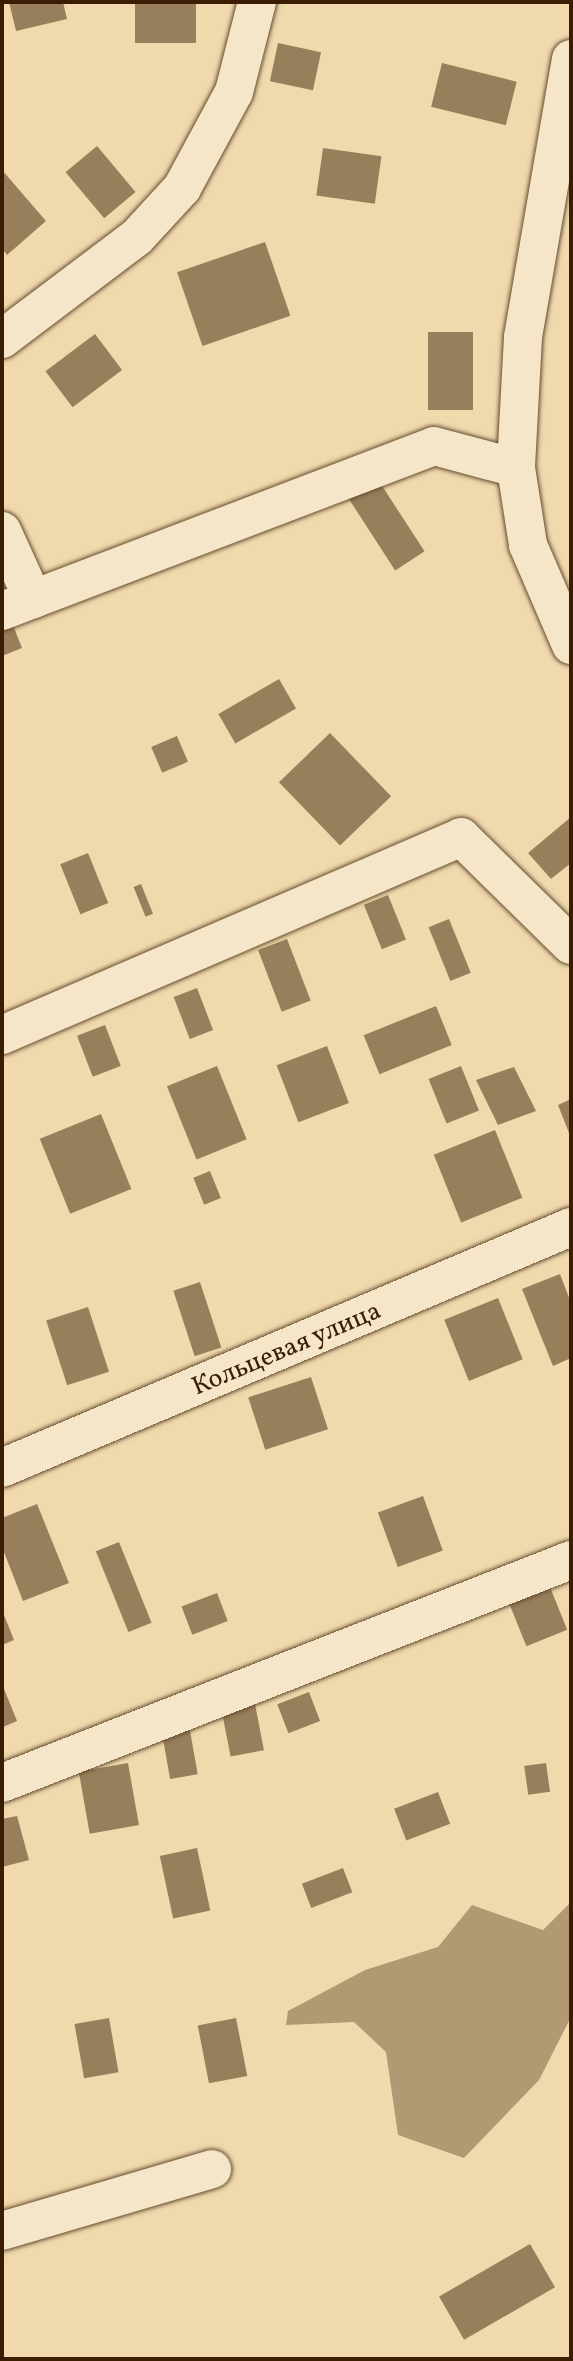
<!DOCTYPE html>
<html>
<head>
<meta charset="utf-8">
<style>
  body { margin:0 }
  #map { position:relative; width:573px; height:2361px; overflow:hidden; background:#efd9ad; font-family:Vollkorn,serif }
  div>[style] { position:absolute }
  [style*='--x'] { left:calc(var(--x)*1px); top:calc(var(--y)*1px); width:calc(var(--w)*1px); rotate:calc(var(--a)*1deg) }
  .water>* { inset:0; background:#b19973 }
  .building>* { inset:0; background:#987f5b; transform-origin:0 0 }
  .roads { filter:drop-shadow(0 0 2px #674c2e) drop-shadow(0 0 2px #674c2e) }
  .minor>* { height:38px; margin:-19px; padding:0 19px; transform-origin:19px; border-radius:19px; background:#f5e6ca }
  span { translate:-50% -50%; white-space:nowrap; text-align:center; line-height:1.15; -webkit-text-stroke:6px #f5e6ca; paint-order:stroke }
  .street-label { font-size:26px; color:#3a1d03 }
  .frame { position:absolute; inset:0; border:4px solid #3a1d03; pointer-events:none }
</style>
</head>
<body>
<div id="map">
  <div class="water">
    <i style="clip-path:polygon(571px 1902px,571px 2017px,539px 2080px,464px 2158px,398px 2135px,386px 2052px,354px 2022px,286px 2025px,288px 2011px,365px 1970px,438px 1947px,472px 1905px,543px 1930px)"></i>
  </div>
  <div class="building">
    <i style="clip-path:polygon(9px 2px,63px 2px,67px 19px,16px 31px)"></i>
    <i style="left:135px;top:2px;width:61px;height:41px"></i>
    <i style="left:278px;top:43px;width:44px;height:39px;rotate:12deg"></i>
    <i style="left:442px;top:63px;width:77px;height:45px;rotate:14deg"></i>
    <i style="left:97px;top:146px;width:60px;height:41px;rotate:50deg"></i>
    <i style="left:323px;top:148px;width:59px;height:48px;rotate:8deg"></i>
    <i style="clip-path:polygon(2px 170px,46px 221px,7px 255px,2px 248px)"></i>
    <i style="left:265px;top:242px;width:78px;height:93px;rotate:71deg"></i>
    <i style="left:473px;top:332px;width:78px;height:45px;rotate:90deg"></i>
    <i style="left:95px;top:334px;width:45px;height:62px;rotate:53deg"></i>
    <i style="left:375px;top:475px;width:91px;height:35px;rotate:57deg"></i>
    <i style="clip-path:polygon(13px 625px,22px 648px,2px 656px,2px 630px)"></i>
    <i style="left:279px;top:679px;width:34px;height:70px;rotate:60deg"></i>
    <i style="left:330px;top:733px;width:88px;height:71px;rotate:46deg"></i>
    <i style="left:177px;top:736px;width:28px;height:28px;rotate:67deg"></i>
    <i style="clip-path:polygon(571px 817px,571px 863px,551px 879px,528px 853px)"></i>
    <i style="left:88px;top:853px;width:54px;height:30px;rotate:68deg"></i>
    <i style="left:141px;top:884px;width:32px;height:8px;rotate:68deg"></i>
    <i style="left:388px;top:895px;width:48px;height:26px;rotate:68deg"></i>
    <i style="left:449px;top:919px;width:58px;height:22px;rotate:68deg"></i>
    <i style="left:287px;top:939px;width:66px;height:31px;rotate:69deg"></i>
    <i style="left:197px;top:988px;width:45px;height:25px;rotate:69deg"></i>
    <i style="left:436px;top:1006px;width:42px;height:78px;rotate:68deg"></i>
    <i style="left:105px;top:1025px;width:44px;height:30px;rotate:69deg"></i>
    <i style="left:327px;top:1046px;width:61px;height:54px;rotate:69deg"></i>
    <i style="left:217px;top:1066px;width:79px;height:54px;rotate:68deg"></i>
    <i style="left:461px;top:1066px;width:48px;height:35px;rotate:68deg"></i>
    <i style="clip-path:polygon(514px 1067px,536px 1111px,498px 1125px,476px 1080px)"></i>
    <i style="clip-path:polygon(571px 1099px,571px 1138px,558px 1105px)"></i>
    <i style="left:101px;top:1114px;width:81px;height:66px;rotate:68deg"></i>
    <i style="left:495px;top:1130px;width:73px;height:66px;rotate:68deg"></i>
    <i style="left:210px;top:1171px;width:29px;height:18px;rotate:68deg"></i>
    <i style="clip-path:polygon(560px 1274px,571px 1303px,571px 1358px,553px 1366px,522px 1289px)"></i>
    <i style="left:200px;top:1282px;width:69px;height:28px;rotate:72deg"></i>
    <i style="left:498px;top:1298px;width:66px;height:58px;rotate:68deg"></i>
    <i style="left:88px;top:1307px;width:68px;height:44px;rotate:72deg"></i>
    <i style="left:311px;top:1377px;width:55px;height:66px;rotate:72deg"></i>
    <i style="left:423px;top:1496px;width:58px;height:48px;rotate:70deg"></i>
    <i style="clip-path:polygon(37px 1504px,69px 1583px,23px 1601px,2px 1547px,2px 1518px)"></i>
    <i style="left:119px;top:1542px;width:87px;height:25px;rotate:68deg"></i>
    <i style="left:550px;top:1587px;width:46px;height:44px;rotate:68deg"></i>
    <i style="left:217px;top:1593px;width:30px;height:38px;rotate:69deg"></i>
    <i style="clip-path:polygon(2px 1610px,14px 1640px,2px 1645px)"></i>
    <i style="clip-path:polygon(2px 1684px,17px 1721px,3px 1727px,2px 1723px)"></i>
    <i style="left:309px;top:1692px;width:31px;height:34px;rotate:69deg"></i>
    <i style="left:255px;top:1704px;width:47px;height:34px;rotate:79deg"></i>
    <i style="left:189px;top:1725px;width:50px;height:28px;rotate:80deg"></i>
    <i style="left:128px;top:1763px;width:63px;height:50px;rotate:80deg"></i>
    <i style="left:546px;top:1763px;width:29px;height:22px;rotate:82deg"></i>
    <i style="left:438px;top:1792px;width:34px;height:47px;rotate:69deg"></i>
    <i style="clip-path:polygon(17px 1816px,29px 1860px,2px 1867px,2px 1819px)"></i>
    <i style="left:197px;top:1848px;width:64px;height:38px;rotate:78deg"></i>
    <i style="left:343px;top:1868px;width:26px;height:44px;rotate:69deg"></i>
    <i style="left:109px;top:2018px;width:55px;height:35px;rotate:80deg"></i>
    <i style="left:236px;top:2018px;width:59px;height:39px;rotate:79deg"></i>
    <i style="left:530px;top:2244px;width:50px;height:105px;rotate:60deg"></i>
  </div>
  <div class="roads">
    <div class="minor">
      <i style="--x:571;--y:59;--w:282;--a:99.8"></i>
      <i style="--x:523;--y:337;--w:131;--a:93.1"></i>
      <i style="--x:516;--y:468;--w:78;--a:81.1"></i>
      <i style="--x:528;--y:545;--w:109;--a:66.7"></i>
      <i style="--x:2;--y:339;--w:169;--a:-37.1"></i>
      <i style="--x:137;--y:237;--w:67;--a:-47.4"></i>
      <i style="--x:182;--y:188;--w:109;--a:-61.6"></i>
      <i style="--x:234;--y:92;--w:93;--a:-75.7"></i>
      <i style="--x:2;--y:531;--w:75;--a:65.5"></i>
      <i style="--x:2;--y:611;--w:462;--a:-20.9"></i>
      <i style="--x:434;--y:446;--w:85;--a:15"></i>
      <i style="--x:2;--y:1035;--w:500;--a:-23.3"></i>
      <i style="--x:461;--y:837;--w:154;--a:44.5"></i>
      <i style="--x:2;--y:1468;--w:618;--a:-22.96"></i>
      <i style="--x:2;--y:1783;--w:611;--a:-21.4"></i>
      <i style="--x:2;--y:2231;--w:219;--a:-16.4"></i>
    </div>
  </div>
  <div class="street-label">
    <span style="left:287px;top:1350px;rotate:-23deg">Кольцевая улица</span>
  </div>
  <div class="frame"></div>
</div>
</body>
</html>
